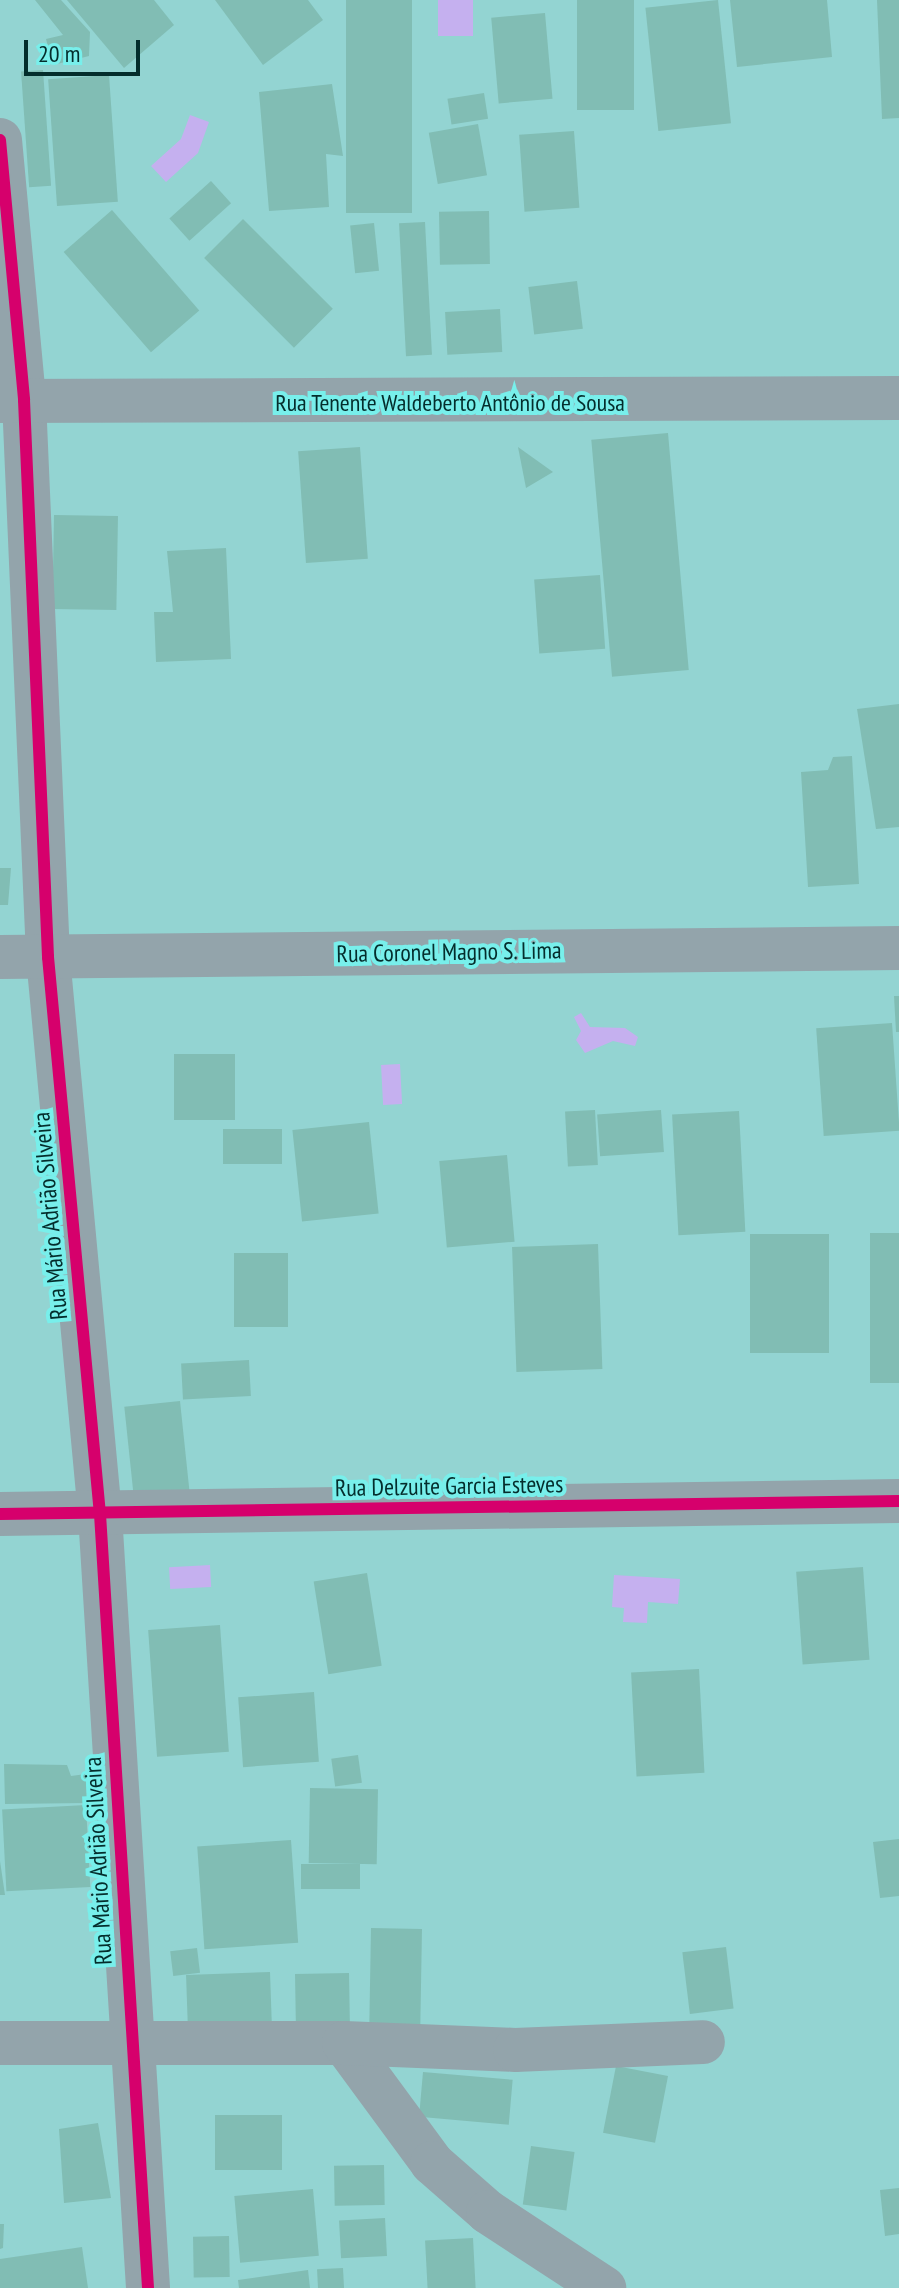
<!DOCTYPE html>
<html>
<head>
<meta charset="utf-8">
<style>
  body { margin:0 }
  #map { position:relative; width:899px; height:2288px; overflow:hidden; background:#93d4d2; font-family:"PT Sans Narrow",sans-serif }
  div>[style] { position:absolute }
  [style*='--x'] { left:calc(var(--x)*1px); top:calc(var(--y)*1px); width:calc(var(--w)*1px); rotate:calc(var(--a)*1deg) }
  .water>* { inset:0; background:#c5b0ef; transform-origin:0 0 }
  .building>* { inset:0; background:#81bdb4; transform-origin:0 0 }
  .minor>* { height:44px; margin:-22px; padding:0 22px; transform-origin:22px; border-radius:22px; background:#93a4ab }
  .cycleway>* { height:12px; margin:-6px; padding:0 6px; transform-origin:6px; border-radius:6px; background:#d6006c }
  span { translate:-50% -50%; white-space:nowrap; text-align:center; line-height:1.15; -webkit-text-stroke:8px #78efeb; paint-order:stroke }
  .street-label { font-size:24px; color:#042d2c }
  .scale { position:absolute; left:24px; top:40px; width:116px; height:36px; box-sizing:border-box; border:4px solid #042d2c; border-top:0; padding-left:10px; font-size:24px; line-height:28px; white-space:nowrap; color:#042d2c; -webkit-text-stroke:6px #78efeb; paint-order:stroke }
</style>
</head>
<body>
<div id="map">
  <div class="water">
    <i style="left:438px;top:0;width:35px;height:36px"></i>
    <i style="clip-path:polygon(190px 115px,209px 122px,198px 153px,166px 182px,151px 166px,181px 139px)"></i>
    <i style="clip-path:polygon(581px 1013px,590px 1027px,625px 1028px,638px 1037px,635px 1046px,613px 1041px,585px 1053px,576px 1040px,581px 1031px,574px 1017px)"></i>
    <i style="left:400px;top:1064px;width:40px;height:19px;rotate:87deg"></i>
    <i style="left:210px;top:1565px;width:22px;height:41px;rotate:87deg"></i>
    <i style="clip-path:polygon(614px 1575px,680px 1579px,678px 1604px,648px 1602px,647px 1623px,623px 1622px,624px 1608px,612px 1607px)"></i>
  </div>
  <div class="building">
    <i style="clip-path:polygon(35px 0,61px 0,90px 32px,89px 56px,53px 65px,46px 39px,63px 35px)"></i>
    <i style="clip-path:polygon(67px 0,154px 0,174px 25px,124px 68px)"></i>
    <i style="clip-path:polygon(215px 0,308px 0,323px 20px,263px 65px)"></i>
    <i style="left:346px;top:0;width:66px;height:213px"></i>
    <i style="left:577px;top:0;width:57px;height:110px"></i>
    <i style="left:718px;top:0;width:124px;height:73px;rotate:84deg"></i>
    <i style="clip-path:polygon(730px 0,827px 0,832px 57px,737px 67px)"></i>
    <i style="clip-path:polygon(877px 0,899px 0,899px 118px,882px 119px)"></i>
    <i style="left:545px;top:13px;width:86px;height:54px;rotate:85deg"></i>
    <i style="left:43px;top:70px;width:116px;height:22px;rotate:86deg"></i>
    <i style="left:109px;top:75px;width:127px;height:61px;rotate:86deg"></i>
    <i style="clip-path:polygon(332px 84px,343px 156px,326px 154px,329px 207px,269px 211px,259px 92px)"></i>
    <i style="left:484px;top:93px;width:26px;height:37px;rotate:81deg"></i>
    <i style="left:478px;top:124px;width:52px;height:50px;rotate:80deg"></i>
    <i style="left:574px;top:131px;width:77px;height:55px;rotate:86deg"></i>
    <i style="left:211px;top:181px;width:30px;height:56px;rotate:48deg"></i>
    <i style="left:112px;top:210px;width:133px;height:64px;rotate:49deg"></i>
    <i style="left:489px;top:211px;width:53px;height:50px;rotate:89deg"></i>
    <i style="left:243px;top:219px;width:127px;height:55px;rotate:45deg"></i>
    <i style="left:425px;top:222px;width:133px;height:26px;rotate:87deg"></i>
    <i style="left:374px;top:223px;width:48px;height:24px;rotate:84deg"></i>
    <i style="left:577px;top:281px;width:48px;height:49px;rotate:83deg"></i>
    <i style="left:500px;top:309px;width:43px;height:55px;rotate:87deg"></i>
    <i style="left:668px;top:433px;width:238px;height:77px;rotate:85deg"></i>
    <i style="left:360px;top:447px;width:112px;height:62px;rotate:86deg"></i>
    <i style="clip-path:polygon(518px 447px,553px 472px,526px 488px)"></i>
    <i style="left:54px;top:515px;width:64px;height:94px;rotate:1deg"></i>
    <i style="clip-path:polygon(226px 548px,231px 659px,156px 662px,154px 612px,173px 612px,167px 551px)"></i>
    <i style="left:600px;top:575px;width:74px;height:66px;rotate:86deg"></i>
    <i style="clip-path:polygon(899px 704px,899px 827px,876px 829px,857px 709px)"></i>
    <i style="clip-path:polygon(852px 756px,859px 884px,808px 887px,801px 772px,828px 770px,833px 757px)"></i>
    <i style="clip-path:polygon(0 868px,11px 868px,8px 905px,0 905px)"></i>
    <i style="clip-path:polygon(894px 996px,899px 996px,899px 1032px,896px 1032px)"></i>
    <i style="left:892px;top:1023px;width:108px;height:76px;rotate:86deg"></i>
    <i style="left:174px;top:1054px;width:61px;height:66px"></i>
    <i style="left:595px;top:1110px;width:55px;height:30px;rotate:87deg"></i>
    <i style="left:661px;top:1110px;width:42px;height:64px;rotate:86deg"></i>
    <i style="left:739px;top:1111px;width:121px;height:67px;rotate:87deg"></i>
    <i style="left:369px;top:1122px;width:92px;height:77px;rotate:84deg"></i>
    <i style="left:223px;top:1129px;width:59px;height:35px"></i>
    <i style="left:507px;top:1155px;width:87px;height:68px;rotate:85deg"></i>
    <i style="left:899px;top:1233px;width:150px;height:29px;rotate:90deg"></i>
    <i style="left:829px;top:1234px;width:119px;height:79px;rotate:90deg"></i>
    <i style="left:598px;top:1244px;width:125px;height:86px;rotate:88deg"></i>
    <i style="left:234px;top:1253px;width:54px;height:74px"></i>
    <i style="left:249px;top:1360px;width:36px;height:68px;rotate:87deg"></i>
    <i style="left:180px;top:1401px;width:93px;height:56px;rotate:84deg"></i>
    <i style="left:863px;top:1567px;width:93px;height:67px;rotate:86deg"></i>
    <i style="left:367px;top:1573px;width:94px;height:54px;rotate:81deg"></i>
    <i style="left:220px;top:1625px;width:127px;height:72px;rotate:86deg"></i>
    <i style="left:699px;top:1669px;width:104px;height:68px;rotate:87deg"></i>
    <i style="left:314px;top:1692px;width:70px;height:76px;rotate:86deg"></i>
    <i style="left:358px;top:1755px;width:28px;height:27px;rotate:82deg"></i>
    <i style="clip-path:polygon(4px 1764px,67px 1765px,71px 1776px,86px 1774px,87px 1803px,5px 1804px)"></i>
    <i style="left:310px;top:1788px;width:68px;height:75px;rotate:1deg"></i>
    <i style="left:86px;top:1805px;width:82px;height:84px;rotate:87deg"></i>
    <i style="clip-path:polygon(899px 1839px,899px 1896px,880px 1898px,873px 1842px)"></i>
    <i style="left:291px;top:1840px;width:103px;height:94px;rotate:86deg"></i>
    <i style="clip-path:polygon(0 1861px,5px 1895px,0 1895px)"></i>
    <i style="left:360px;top:1864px;width:25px;height:59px;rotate:90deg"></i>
    <i style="left:371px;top:1928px;width:51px;height:104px;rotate:1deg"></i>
    <i style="left:726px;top:1947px;width:62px;height:44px;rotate:83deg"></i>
    <i style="left:197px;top:1948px;width:25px;height:27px;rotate:83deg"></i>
    <i style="left:270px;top:1972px;width:50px;height:84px;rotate:88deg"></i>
    <i style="left:349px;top:1973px;width:49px;height:54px;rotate:89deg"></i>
    <i style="left:616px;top:2066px;width:53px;height:68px;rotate:11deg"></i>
    <i style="left:423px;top:2072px;width:90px;height:45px;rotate:5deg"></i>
    <i style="left:282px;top:2115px;width:55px;height:67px;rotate:90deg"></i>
    <i style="clip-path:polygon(98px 2123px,111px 2198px,64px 2203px,59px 2129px)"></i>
    <i style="left:531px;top:2146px;width:44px;height:59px;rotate:8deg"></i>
    <i style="left:384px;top:2165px;width:40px;height:50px;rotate:89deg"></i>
    <i style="clip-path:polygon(899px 2188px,899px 2234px,885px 2236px,880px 2190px)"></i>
    <i style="left:313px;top:2189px;width:67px;height:79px;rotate:85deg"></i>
    <i style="left:385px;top:2218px;width:38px;height:46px;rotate:87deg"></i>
    <i style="clip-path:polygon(0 2224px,4px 2224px,3px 2248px,0 2249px)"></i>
    <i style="left:229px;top:2236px;width:41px;height:36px;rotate:89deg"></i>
    <i style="left:473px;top:2238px;width:50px;height:48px;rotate:87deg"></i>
    <i style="clip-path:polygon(82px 2247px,88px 2288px,0 2288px,0 2259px)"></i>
    <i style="left:343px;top:2268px;width:20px;height:26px;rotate:87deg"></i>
    <i style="clip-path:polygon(308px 2270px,310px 2288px,239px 2288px,238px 2280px)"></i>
  </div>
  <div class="minor">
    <i style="--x:0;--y:140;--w:261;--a:84.7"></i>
    <i style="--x:24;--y:400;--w:558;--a:87.53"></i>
    <i style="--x:48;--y:957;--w:559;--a:84.67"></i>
    <i style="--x:100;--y:1514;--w:775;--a:86.45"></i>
    <i style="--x:0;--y:401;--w:899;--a:-0.19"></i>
    <i style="--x:0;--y:957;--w:899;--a:-0.57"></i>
    <i style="--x:0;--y:1514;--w:899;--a:-0.83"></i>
    <i style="--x:0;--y:2043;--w:344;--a:0"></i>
    <i style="--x:344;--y:2043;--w:149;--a:53.7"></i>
    <i style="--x:432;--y:2163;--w:74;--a:41.2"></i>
    <i style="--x:488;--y:2212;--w:139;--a:33.2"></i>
    <i style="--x:344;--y:2043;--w:171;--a:2.3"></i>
    <i style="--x:515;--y:2050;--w:188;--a:-2.4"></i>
  </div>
  <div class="cycleway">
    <i style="--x:0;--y:140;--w:261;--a:84.7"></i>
    <i style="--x:24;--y:400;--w:558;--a:87.53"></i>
    <i style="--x:48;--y:957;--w:559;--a:84.67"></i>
    <i style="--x:100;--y:1514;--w:775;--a:86.45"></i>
    <i style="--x:0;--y:1514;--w:899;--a:-0.83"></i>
  </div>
  <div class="street-label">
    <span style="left:450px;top:403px">Rua Tenente Waldeberto Antônio de Sousa</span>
    <span style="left:449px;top:952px;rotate:-1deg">Rua Coronel Magno S. Lima</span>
    <span style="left:50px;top:1216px;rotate:-95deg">Rua Mário Adrião Silveira</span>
    <span style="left:449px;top:1486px;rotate:-1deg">Rua Delzuite Garcia Esteves</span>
    <span style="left:98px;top:1861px;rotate:-93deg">Rua Mário Adrião Silveira</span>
  </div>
  <div class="scale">20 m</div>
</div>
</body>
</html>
